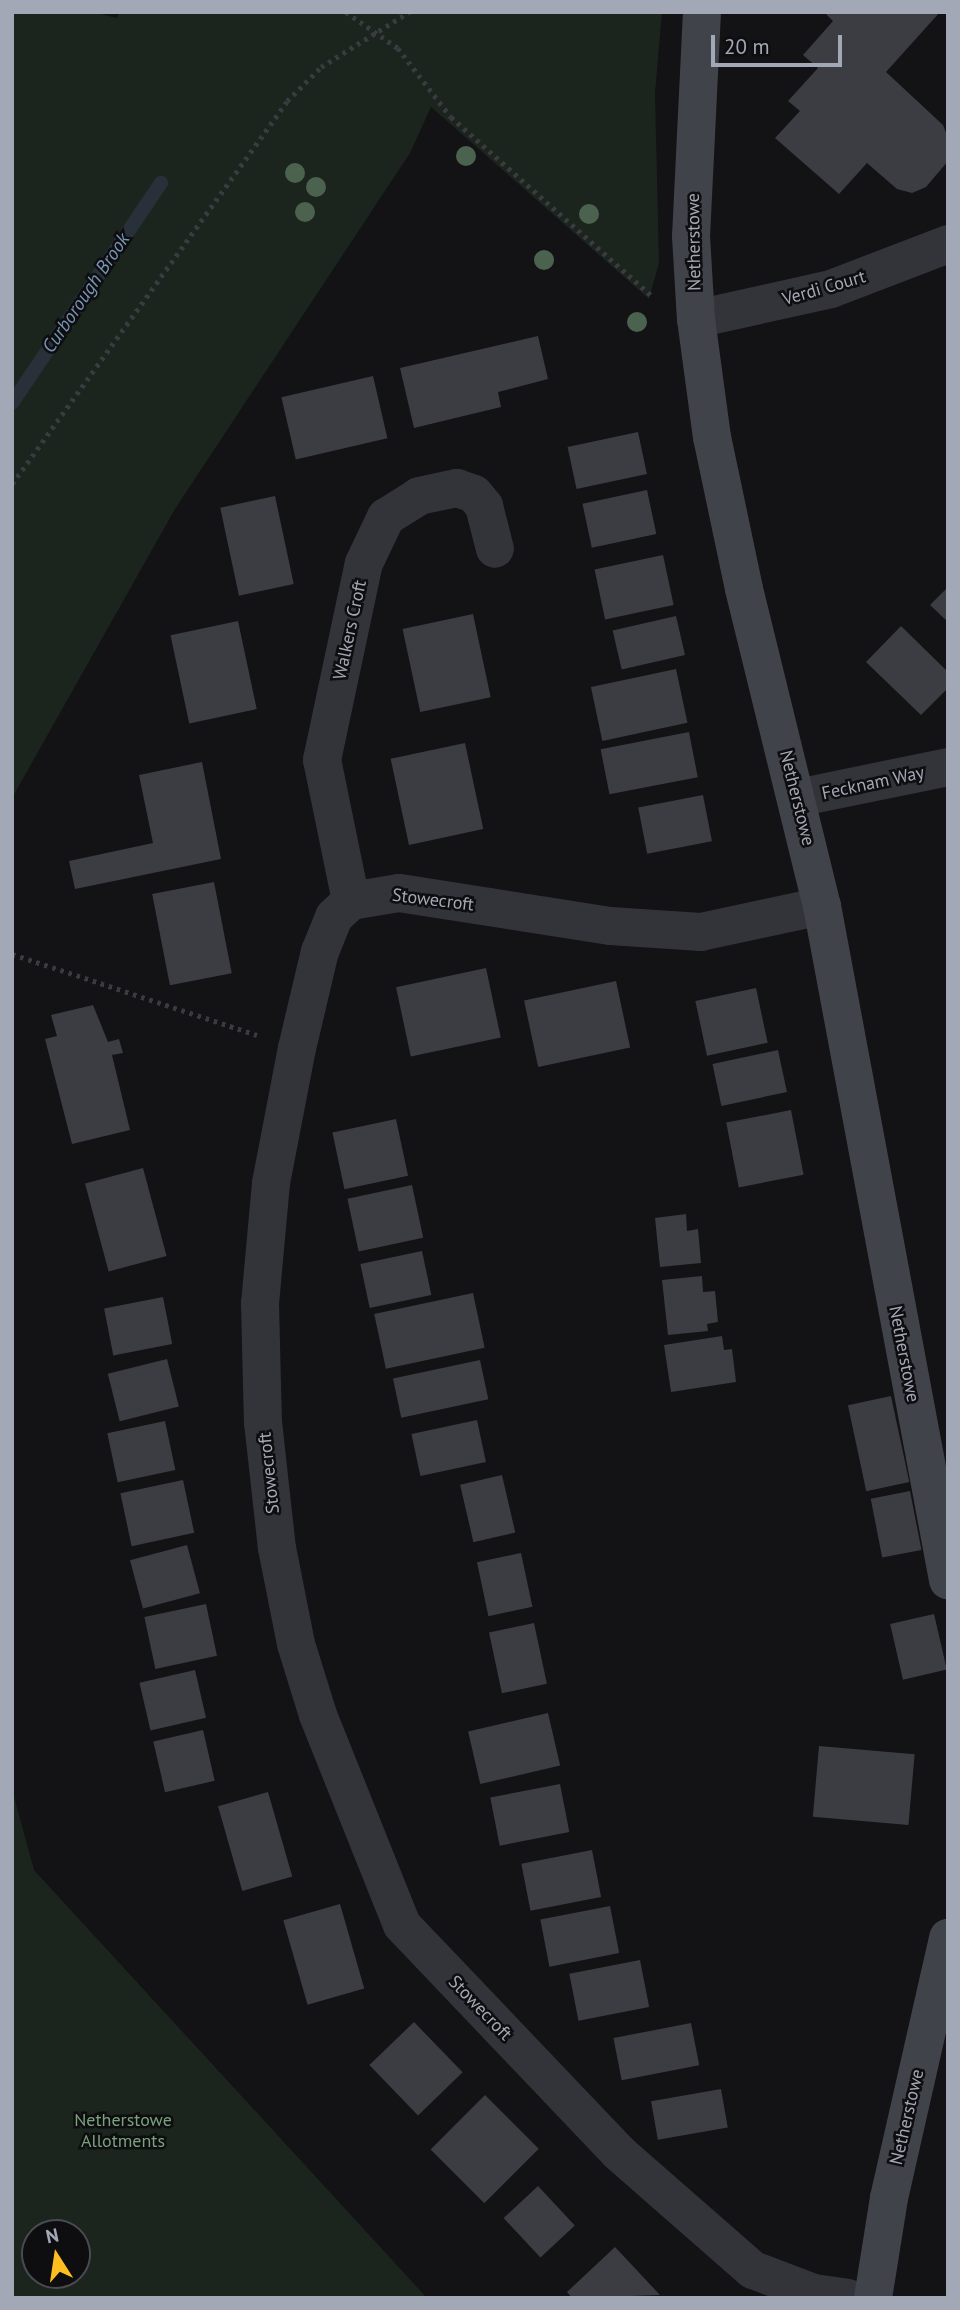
<!DOCTYPE html>
<html>
<head>
<meta charset="utf-8">
<style>
  body { margin:0 }
  #map { position:relative; width:960px; height:2310px; overflow:hidden; background:#131214; font-family:"PT Sans",sans-serif }
  div>[style] { position:absolute }
  [style*='--x'] { left:calc(var(--x)*1px); top:calc(var(--y)*1px); width:calc(var(--w)*1px); rotate:calc(var(--a)*1deg) }
  .green>* { inset:0; background:#1c241e }
  .stream>* { height:14px; margin:-7px; padding:0 7px; transform-origin:7px; border-radius:7px; background:#283139 }
  .building>* { inset:0; background:#3c3d42; transform-origin:0 0 }
  .path>* { height:4.5px; margin-top:-2.25px; transform-origin:0; background:repeating-linear-gradient(90deg,#393b41 0 3.5px,transparent 0 8.5px) }
  .street>* { height:38px; margin:-19px; padding:0 19px; transform-origin:19px; border-radius:19px; background:#33343a }
  .secondary>* { height:38px; margin:-19px; padding:0 19px; transform-origin:19px; border-radius:19px; background:#41434a }
  .trees>* { width:20px; height:20px; margin:-10px; border-radius:50%; background:#4b624e }
  span { translate:-50% -50%; white-space:nowrap; text-align:center; line-height:1.15; -webkit-text-stroke:5px #0e0d0f; paint-order:stroke }
  .street-label { font-size:18px; color:#a3a8b6 }
  .park-label { font-size:18px; color:#78a37d }
  .water-label { font-size:19px; color:#7795b4; font-style:italic }
  .frame { position:absolute; inset:0; border:14px solid #a3a8b6; pointer-events:none }
  .north { position:absolute; left:21px; top:2219px; width:70px; height:70px; box-sizing:border-box; background:#0e0d0f; border:2px solid #4a4b52; border-radius:50%; rotate:348deg; font-size:19px; font-weight:700; line-height:28px; text-align:center; color:#a3a8b6 }
  .north::after { content:''; display:block; margin:auto; width:24px; height:32px; background:#ffbe20; clip-path:polygon(50% 0,100% 100%,50% 72%,0 100%) }
  .scale { position:absolute; left:711px; top:35px; width:131px; height:32px; box-sizing:border-box; border:4px solid #a3a8b6; border-top:0; padding-left:9px; font-size:21px; line-height:24px; white-space:nowrap; color:#a3a8b6; -webkit-text-stroke:5px #0e0d0f; paint-order:stroke }
</style>
</head>
<body>
<div id="map">
  <div class="green">
    <i style="clip-path:polygon(12px 12px,93px 12px,117px 18px,119px 12px,662px 12px,655px 93px,659px 263px,649px 299px,431px 107px,410px 153px,175px 509px,12px 798px)"></i>
    <i style="clip-path:polygon(evenodd,12px 1789px,34px 1870px,427px 2298px,12px 2298px,12px 1789px,77px 2233px,77px 2275px,35px 2275px,35px 2233px,77px 2233px)"></i>
  </div>
  <div class="stream">
    <i style="--x:12;--y:403;--w:266;--a:-55.9"></i>
  </div>
  <div class="building">
    <i style="clip-path:polygon(824px 12px,940px 12px,886px 72px,943px 125px,948px 138px,948px 161px,926px 187px,912px 193px,897px 189px,867px 163px,839px 194px,775px 138px,800px 111px,788px 101px,818px 68px,803px 55px,833px 21px)"></i>
    <i style="clip-path:polygon(538px 336px,548px 379px,498px 392px,501px 407px,414px 428px,400px 368px)"></i>
    <i style="left:373px;top:376px;width:64px;height:94px;rotate:77deg"></i>
    <i style="left:638px;top:432px;width:43px;height:72px;rotate:78deg"></i>
    <i style="left:647px;top:490px;width:45px;height:66px;rotate:78deg"></i>
    <i style="left:275px;top:496px;width:90px;height:56px;rotate:78deg"></i>
    <i style="left:663px;top:555px;width:51px;height:70px;rotate:78deg"></i>
    <i style="clip-path:polygon(948px 587px,948px 622px,930px 605px)"></i>
    <i style="left:473px;top:614px;width:85px;height:72px;rotate:78deg"></i>
    <i style="left:676px;top:616px;width:40px;height:65px;rotate:77deg"></i>
    <i style="left:238px;top:621px;width:90px;height:69px;rotate:78deg"></i>
    <i style="clip-path:polygon(901px 626px,948px 672px,948px 688px,921px 715px,866px 662px)"></i>
    <i style="left:676px;top:669px;width:55px;height:87px;rotate:78deg"></i>
    <i style="left:689px;top:732px;width:46px;height:90px;rotate:79deg"></i>
    <i style="left:465px;top:743px;width:88px;height:76px;rotate:78deg"></i>
    <i style="clip-path:polygon(202px 762px,221px 859px,75px 889px,69px 861px,153px 843px,139px 775px)"></i>
    <i style="left:703px;top:795px;width:47px;height:66px;rotate:79deg"></i>
    <i style="left:214px;top:882px;width:93px;height:63px;rotate:79deg"></i>
    <i style="left:486px;top:968px;width:71px;height:92px;rotate:78deg"></i>
    <i style="left:616px;top:981px;width:68px;height:94px;rotate:78deg"></i>
    <i style="left:756px;top:988px;width:56px;height:62px;rotate:78deg"></i>
    <i style="clip-path:polygon(93px 1005px,108px 1042px,119px 1039px,123px 1053px,112px 1055px,130px 1130px,72px 1144px,45px 1039px,57px 1036px,51px 1015px)"></i>
    <i style="left:778px;top:1050px;width:43px;height:67px;rotate:78deg"></i>
    <i style="left:791px;top:1110px;width:66px;height:66px;rotate:79deg"></i>
    <i style="left:396px;top:1119px;width:58px;height:65px;rotate:78deg"></i>
    <i style="left:143px;top:1168px;width:91px;height:60px;rotate:75deg"></i>
    <i style="left:412px;top:1185px;width:54px;height:66px;rotate:78deg"></i>
    <i style="clip-path:polygon(686px 1214px,687px 1231px,698px 1229px,701px 1263px,660px 1267px,655px 1218px)"></i>
    <i style="left:422px;top:1251px;width:45px;height:63px;rotate:78deg"></i>
    <i style="clip-path:polygon(702px 1276px,703px 1292px,715px 1291px,718px 1322px,707px 1324px,708px 1331px,668px 1335px,662px 1280px)"></i>
    <i style="left:473px;top:1293px;width:56px;height:101px;rotate:78deg"></i>
    <i style="left:163px;top:1297px;width:48px;height:60px;rotate:79deg"></i>
    <i style="clip-path:polygon(722px 1336px,724px 1350px,732px 1349px,736px 1382px,671px 1392px,664px 1345px)"></i>
    <i style="left:167px;top:1359px;width:49px;height:61px;rotate:76deg"></i>
    <i style="left:480px;top:1360px;width:40px;height:89px;rotate:78deg"></i>
    <i style="left:891px;top:1396px;width:88px;height:44px;rotate:78deg"></i>
    <i style="left:477px;top:1420px;width:43px;height:67px;rotate:78deg"></i>
    <i style="left:165px;top:1421px;width:50px;height:59px;rotate:78deg"></i>
    <i style="left:502px;top:1475px;width:59px;height:43px;rotate:77deg"></i>
    <i style="left:183px;top:1480px;width:54px;height:64px;rotate:78deg"></i>
    <i style="left:910px;top:1491px;width:60px;height:40px;rotate:79deg"></i>
    <i style="left:187px;top:1545px;width:50px;height:59px;rotate:75deg"></i>
    <i style="left:521px;top:1553px;width:55px;height:45px;rotate:78deg"></i>
    <i style="left:206px;top:1604px;width:53px;height:63px;rotate:78deg"></i>
    <i style="left:934px;top:1614px;width:57px;height:45px;rotate:77deg"></i>
    <i style="left:534px;top:1623px;width:62px;height:46px;rotate:78deg"></i>
    <i style="left:195px;top:1670px;width:49px;height:57px;rotate:77deg"></i>
    <i style="left:548px;top:1713px;width:54px;height:82px;rotate:77deg"></i>
    <i style="left:203px;top:1730px;width:52px;height:51px;rotate:77deg"></i>
    <i style="left:819px;top:1746px;width:96px;height:71px;rotate:5deg"></i>
    <i style="left:560px;top:1784px;width:49px;height:71px;rotate:79deg"></i>
    <i style="left:268px;top:1792px;width:88px;height:52px;rotate:74deg"></i>
    <i style="left:592px;top:1850px;width:48px;height:72px;rotate:79deg"></i>
    <i style="left:340px;top:1904px;width:88px;height:59px;rotate:74deg"></i>
    <i style="left:610px;top:1906px;width:48px;height:71px;rotate:79deg"></i>
    <i style="left:640px;top:1960px;width:48px;height:72px;rotate:79deg"></i>
    <i style="left:414px;top:2022px;width:70px;height:62px;rotate:46deg"></i>
    <i style="left:691px;top:2023px;width:43px;height:79px;rotate:79deg"></i>
    <i style="left:721px;top:2089px;width:39px;height:71px;rotate:80deg"></i>
    <i style="left:485px;top:2095px;width:76px;height:77px;rotate:45deg"></i>
    <i style="left:538px;top:2186px;width:54px;height:47px;rotate:47deg"></i>
    <i style="clip-path:polygon(615px 2247px,660px 2295px,572px 2298px,567px 2292px)"></i>
  </div>
  <div class="path">
    <i style="--x:346;--y:12;--w:63;--a:34.7"></i>
    <i style="--x:398;--y:48;--w:87;--a:52.5"></i>
    <i style="--x:451;--y:117;--w:268;--a:41.7"></i>
    <i style="--x:12;--y:484;--w:472;--a:-54.3"></i>
    <i style="--x:287;--y:101;--w:48;--a:-45"></i>
    <i style="--x:321;--y:67;--w:104;--a:-32"></i>
    <i style="--x:12;--y:954;--w:258;--a:18.3"></i>
  </div>
  <div class="street">
    <i style="--x:696;--y:319;--w:138;--a:-12.5"></i>
    <i style="--x:831;--y:289;--w:125;--a:-21"></i>
    <i style="--x:797;--y:798;--w:154;--a:-11.6"></i>
    <i style="--x:351;--y:901;--w:144;--a:-101.6"></i>
    <i style="--x:322;--y:760;--w:201;--a:-78"></i>
    <i style="--x:364;--y:563;--w:51;--a:-64.4"></i>
    <i style="--x:386;--y:517;--w:39;--a:-32"></i>
    <i style="--x:419;--y:496;--w:39;--a:-12"></i>
    <i style="--x:457;--y:488;--w:18;--a:19"></i>
    <i style="--x:474;--y:494;--w:16;--a:50"></i>
    <i style="--x:484;--y:506;--w:44;--a:75.7"></i>
    <i style="--x:822;--y:906;--w:124;--a:167.9"></i>
    <i style="--x:701;--y:932;--w:91;--a:-176.2"></i>
    <i style="--x:610;--y:926;--w:214;--a:-171.1"></i>
    <i style="--x:399;--y:893;--w:49;--a:170.5"></i>
    <i style="--x:351;--y:901;--w:23;--a:137"></i>
    <i style="--x:334;--y:917;--w:37;--a:112"></i>
    <i style="--x:320;--y:951;--w:100;--a:103.3"></i>
    <i style="--x:297;--y:1048;--w:137;--a:100.9"></i>
    <i style="--x:271;--y:1183;--w:121;--a:95.2"></i>
    <i style="--x:260;--y:1303;--w:119;--a:88.6"></i>
    <i style="--x:263;--y:1422;--w:127;--a:83.7"></i>
    <i style="--x:277;--y:1548;--w:98;--a:78.8"></i>
    <i style="--x:296;--y:1644;--w:74;--a:72.8"></i>
    <i style="--x:318;--y:1715;--w:226;--a:68.2"></i>
    <i style="--x:402;--y:1925;--w:313;--a:46.4"></i>
    <i style="--x:618;--y:2152;--w:179;--a:41.2"></i>
    <i style="--x:753;--y:2270;--w:65;--a:20.7"></i>
    <i style="--x:814;--y:2293;--w:34;--a:8"></i>
  </div>
  <div class="secondary">
    <i style="--x:702;--y:12;--w:224;--a:92.8"></i>
    <i style="--x:691;--y:236;--w:83;--a:86.6"></i>
    <i style="--x:696;--y:319;--w:119;--a:82.3"></i>
    <i style="--x:712;--y:437;--w:155;--a:78.1"></i>
    <i style="--x:744;--y:589;--w:326;--a:76.2"></i>
    <i style="--x:822;--y:906;--w:686;--a:79.41"></i>
    <i style="--x:873;--y:2298;--w:101;--a:-80.9"></i>
    <i style="--x:889;--y:2198;--w:267;--a:-77.2"></i>
  </div>
  <div class="trees">
    <i style="left:466px;top:156px"></i>
    <i style="left:295px;top:173px"></i>
    <i style="left:316px;top:187px"></i>
    <i style="left:305px;top:212px"></i>
    <i style="left:589px;top:214px"></i>
    <i style="left:544px;top:260px"></i>
    <i style="left:637px;top:322px"></i>
  </div>
  <div class="street-label">
    <span style="left:694px;top:242px;rotate:-91deg">Netherstowe</span>
    <span style="left:824px;top:288px;rotate:-16deg">Verdi Court</span>
    <span style="left:350px;top:630px;rotate:-78deg">Walkers Croft</span>
    <span style="left:873px;top:783px;rotate:-12deg">Fecknam Way</span>
    <span style="left:797px;top:798px;rotate:76deg">Netherstowe</span>
    <span style="left:433px;top:900px;rotate:7deg">Stowecroft</span>
    <span style="left:904px;top:1354px;rotate:79deg">Netherstowe</span>
    <span style="left:269px;top:1473px;rotate:-96deg">Stowecroft</span>
    <span style="left:480px;top:2008px;rotate:46deg">Stowecroft</span>
    <span style="left:907px;top:2117px;rotate:-77deg">Netherstowe</span>
  </div>
  <div class="park-label">
    <span style="left:123px;top:2131px">Netherstowe<br>Allotments</span>
  </div>
  <div class="water-label">
    <span style="left:86px;top:293px;rotate:-56deg">Curborough Brook</span>
  </div>
  <div class="frame"></div>
  <div class="north">N</div>
  <div class="scale">20 m</div>
</div>
</body>
</html>
